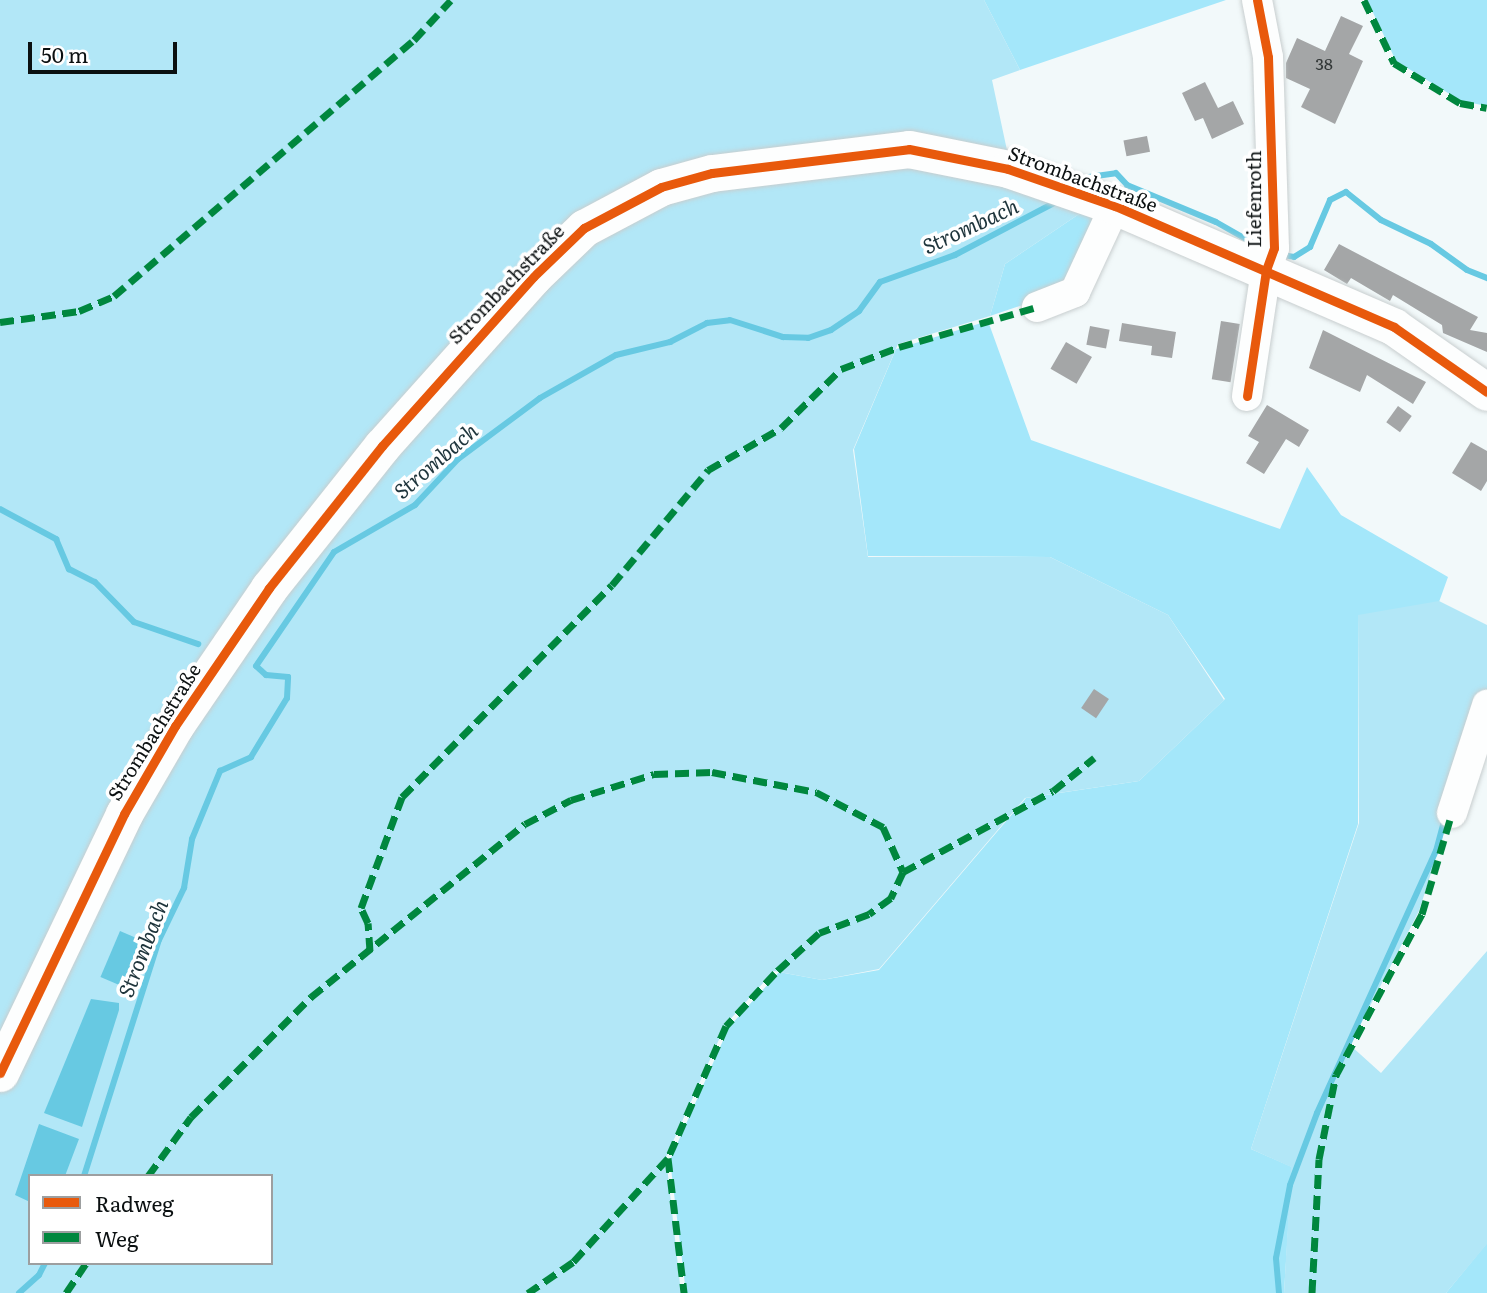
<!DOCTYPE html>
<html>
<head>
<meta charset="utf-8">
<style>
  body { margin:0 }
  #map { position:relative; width:1487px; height:1293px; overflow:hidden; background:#f2f9fa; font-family:Literata,serif }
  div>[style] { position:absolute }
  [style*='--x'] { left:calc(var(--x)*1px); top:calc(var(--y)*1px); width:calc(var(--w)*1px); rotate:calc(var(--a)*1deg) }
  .green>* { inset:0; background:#a4e7fa }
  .forest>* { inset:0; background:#b2e7f7 }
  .water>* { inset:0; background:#67c9e2; transform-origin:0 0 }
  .stream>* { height:6px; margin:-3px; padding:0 3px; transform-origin:3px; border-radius:3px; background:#67c9e2 }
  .building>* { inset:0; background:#a4a6a7; transform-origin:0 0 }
  .roads { filter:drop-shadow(0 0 2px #c8cecf) drop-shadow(0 0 2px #c8cecf) }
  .minor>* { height:30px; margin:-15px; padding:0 15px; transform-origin:15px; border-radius:15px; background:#fdfefe }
  .major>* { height:37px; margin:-18.5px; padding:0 18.5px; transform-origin:18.5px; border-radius:18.5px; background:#fdfefe }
  .quiet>* { height:7px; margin-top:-3.5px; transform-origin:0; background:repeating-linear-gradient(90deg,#00873e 0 14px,transparent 0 21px) }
  .cycleway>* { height:9px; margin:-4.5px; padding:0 4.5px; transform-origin:4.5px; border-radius:4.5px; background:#e8590c }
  span { translate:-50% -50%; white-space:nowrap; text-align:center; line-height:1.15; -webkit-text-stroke:7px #fff; paint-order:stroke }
  .number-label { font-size:16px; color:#313636 }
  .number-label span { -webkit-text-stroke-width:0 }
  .street-label { font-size:19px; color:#0b1011 }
  .water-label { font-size:21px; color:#1e343b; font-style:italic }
  .legend { position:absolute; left:28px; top:1174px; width:245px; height:91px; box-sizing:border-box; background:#fff; border:2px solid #9d9fa0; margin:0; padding:9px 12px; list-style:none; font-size:21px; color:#0b1011 }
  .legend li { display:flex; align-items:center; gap:14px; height:35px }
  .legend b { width:35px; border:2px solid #9d9fa0 }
  .scale { position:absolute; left:28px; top:42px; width:149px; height:32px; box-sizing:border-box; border:4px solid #0b1011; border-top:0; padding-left:9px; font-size:21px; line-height:24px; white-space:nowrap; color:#0b1011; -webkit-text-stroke:5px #fff; paint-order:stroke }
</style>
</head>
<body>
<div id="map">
  <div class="green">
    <i style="clip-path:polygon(984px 0,1226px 0,1020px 70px)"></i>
    <i style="clip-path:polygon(1367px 0,1487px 0,1487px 106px,1461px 101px,1396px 61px)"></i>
    <i style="clip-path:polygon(1088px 208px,1108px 218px,1073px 288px,990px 316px,1005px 264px)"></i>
    <i style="clip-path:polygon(988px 321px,1031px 440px,1280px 529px,1307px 467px,1341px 515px,1448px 577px,1439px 602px,1358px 616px,1358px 824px,1251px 1149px,1292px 1167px,1284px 1293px,686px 1293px,670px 1160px,729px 1027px,779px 972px,822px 980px,879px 970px,1026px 798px,1139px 781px,1225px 699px,1168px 615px,1050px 557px,868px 556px,854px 449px,896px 349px)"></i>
    <i style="clip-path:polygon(1487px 1243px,1487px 1293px,1446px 1293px)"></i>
  </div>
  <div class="forest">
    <i style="clip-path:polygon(0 0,984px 0,1020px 70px,992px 80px,1008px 155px,653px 177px,260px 581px,0 1060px)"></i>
    <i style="clip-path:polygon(evenodd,901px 160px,1088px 208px,1005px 264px,990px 316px,898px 344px,853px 450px,868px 557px,1050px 557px,1168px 615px,1224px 700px,1139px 781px,1025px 798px,879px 969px,822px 980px,774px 971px,726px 1024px,666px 1157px,681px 1293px,0 1293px,0 1089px,135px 811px,283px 594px,394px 448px,596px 234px,659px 195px,901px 160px,30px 1176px,271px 1176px,271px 1263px,30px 1263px,30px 1176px)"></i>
    <i style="clip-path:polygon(1439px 601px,1487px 625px,1487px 697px,1419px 911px,1350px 1045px,1381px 1073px,1487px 951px,1487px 1244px,1446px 1293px,1284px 1293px,1291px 1167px,1251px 1149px,1359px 823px,1358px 615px)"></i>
  </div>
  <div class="water">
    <i style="left:120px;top:931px;width:28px;height:50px;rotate:23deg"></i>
    <i style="clip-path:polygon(91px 999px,119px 1003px,119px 1010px,82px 1127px,44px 1113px)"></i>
    <i style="clip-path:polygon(39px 1124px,79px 1139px,65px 1176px,30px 1176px,30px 1202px,15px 1195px)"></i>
  </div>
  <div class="stream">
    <i style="--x:1089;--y:177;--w:27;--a:-8"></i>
    <i style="--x:1116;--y:173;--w:16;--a:47"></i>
    <i style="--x:1127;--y:185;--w:96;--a:22.6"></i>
    <i style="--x:1216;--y:222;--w:56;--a:29.7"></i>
    <i style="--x:1283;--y:255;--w:11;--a:10"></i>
    <i style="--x:1294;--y:257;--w:19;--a:-32"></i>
    <i style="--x:1310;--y:247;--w:51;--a:-66.9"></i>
    <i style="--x:1330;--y:200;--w:18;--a:-27"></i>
    <i style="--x:1346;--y:192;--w:45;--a:38.7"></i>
    <i style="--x:1381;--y:220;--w:55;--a:25.6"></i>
    <i style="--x:1431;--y:244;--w:44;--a:35.8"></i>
    <i style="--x:1467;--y:270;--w:22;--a:22"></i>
    <i style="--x:0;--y:509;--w:64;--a:28.2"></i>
    <i style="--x:56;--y:539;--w:33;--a:67"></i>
    <i style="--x:69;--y:569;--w:29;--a:27"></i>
    <i style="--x:95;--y:582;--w:56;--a:45.7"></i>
    <i style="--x:134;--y:622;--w:68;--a:19"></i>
    <i style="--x:84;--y:1176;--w:248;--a:-72.4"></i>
    <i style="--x:159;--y:940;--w:58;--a:-64.3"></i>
    <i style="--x:184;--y:888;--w:50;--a:-80.7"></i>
    <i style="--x:192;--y:839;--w:74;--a:-67.6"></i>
    <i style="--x:220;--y:771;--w:34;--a:-24"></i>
    <i style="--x:251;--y:757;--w:69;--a:-58.6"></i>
    <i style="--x:287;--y:698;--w:21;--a:-87"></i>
    <i style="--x:288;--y:677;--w:22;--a:-175"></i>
    <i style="--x:266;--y:675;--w:13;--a:-138"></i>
    <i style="--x:256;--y:666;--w:138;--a:-55.6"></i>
    <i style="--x:334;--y:552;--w:94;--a:-30.1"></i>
    <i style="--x:415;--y:505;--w:63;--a:-46.9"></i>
    <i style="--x:458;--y:459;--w:102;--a:-36.6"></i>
    <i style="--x:540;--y:398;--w:87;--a:-29.5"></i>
    <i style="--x:616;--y:355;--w:56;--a:-13.5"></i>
    <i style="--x:670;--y:342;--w:42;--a:-27.2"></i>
    <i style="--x:707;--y:323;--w:23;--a:-7"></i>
    <i style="--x:730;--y:320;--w:56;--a:17.8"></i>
    <i style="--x:783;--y:337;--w:25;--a:2"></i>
    <i style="--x:808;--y:338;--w:24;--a:-19"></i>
    <i style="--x:831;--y:330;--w:34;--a:-34"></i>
    <i style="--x:859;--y:311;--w:36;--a:-54"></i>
    <i style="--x:880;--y:282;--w:80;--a:-19.8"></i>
    <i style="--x:955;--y:255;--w:114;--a:-27.7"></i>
    <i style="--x:19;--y:1293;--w:27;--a:-42"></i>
    <i style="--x:39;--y:1275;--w:13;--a:-63"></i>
    <i style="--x:1279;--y:1293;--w:35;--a:-95"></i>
    <i style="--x:1276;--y:1258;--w:74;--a:-79.1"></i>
    <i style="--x:1290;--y:1185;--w:77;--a:-69.4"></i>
    <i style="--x:1317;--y:1113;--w:288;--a:-65.6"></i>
    <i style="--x:1436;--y:851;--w:35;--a:-75"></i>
  </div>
  <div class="building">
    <i style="clip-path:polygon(1341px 16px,1363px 26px,1349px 54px,1363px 61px,1335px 124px,1301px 107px,1310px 89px,1286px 78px,1286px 63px,1297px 38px,1325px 51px)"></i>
    <i style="clip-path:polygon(1205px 82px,1218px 108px,1233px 101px,1244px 124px,1212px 139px,1203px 118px,1195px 121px,1182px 93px)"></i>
    <i style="left:1147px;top:136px;width:16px;height:24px;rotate:79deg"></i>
    <i style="clip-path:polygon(1339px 244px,1478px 317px,1470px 330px,1487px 333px,1487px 352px,1443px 333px,1442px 325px,1393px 295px,1390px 301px,1351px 278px,1347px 284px,1324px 270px)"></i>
    <i style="left:1221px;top:321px;width:19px;height:59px;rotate:9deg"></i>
    <i style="clip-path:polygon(1122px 323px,1176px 332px,1172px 358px,1151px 355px,1152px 346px,1119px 341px)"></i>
    <i style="left:1090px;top:326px;width:20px;height:19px;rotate:11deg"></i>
    <i style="clip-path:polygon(1323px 330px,1426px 382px,1413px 404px,1367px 375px,1360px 392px,1309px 368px)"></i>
    <i style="left:1066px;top:342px;width:30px;height:31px;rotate:30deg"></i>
    <i style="clip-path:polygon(1267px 405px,1309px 430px,1299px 447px,1286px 439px,1264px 474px,1246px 463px,1259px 442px,1248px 436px)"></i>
    <i style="left:1398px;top:406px;width:17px;height:20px;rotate:36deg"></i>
    <i style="clip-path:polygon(1471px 442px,1487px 451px,1487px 481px,1481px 491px,1452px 473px)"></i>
    <i style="left:1094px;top:689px;width:18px;height:23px;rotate:34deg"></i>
  </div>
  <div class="roads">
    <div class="minor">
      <i style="--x:1037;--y:307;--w:41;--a:-21.5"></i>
      <i style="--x:1075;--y:292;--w:95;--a:-65.1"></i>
      <i style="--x:1247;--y:396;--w:127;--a:-81.4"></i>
      <i style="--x:1266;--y:270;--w:23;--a:-70"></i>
      <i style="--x:1274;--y:248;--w:191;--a:-91.8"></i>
      <i style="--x:1268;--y:57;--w:58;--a:-100.9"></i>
      <i style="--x:1452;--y:813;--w:114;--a:-72"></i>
    </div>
    <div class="major">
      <i style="--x:0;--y:1073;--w:287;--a:-64.4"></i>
      <i style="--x:124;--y:814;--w:102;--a:-59.9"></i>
      <i style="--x:175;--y:726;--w:167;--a:-55.7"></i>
      <i style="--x:269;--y:588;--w:181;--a:-51.5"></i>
      <i style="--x:382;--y:446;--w:227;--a:-48.2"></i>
      <i style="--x:533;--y:277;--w:71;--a:-43.9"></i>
      <i style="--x:584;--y:228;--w:87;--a:-28"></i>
      <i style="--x:661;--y:187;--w:53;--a:-15.4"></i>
      <i style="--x:712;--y:173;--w:198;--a:-6.9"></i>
      <i style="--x:909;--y:149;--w:101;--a:11.4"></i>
      <i style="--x:1008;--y:169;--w:113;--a:19.1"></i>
      <i style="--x:1115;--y:206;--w:304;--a:23.4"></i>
      <i style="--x:1394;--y:327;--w:113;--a:35"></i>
    </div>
  </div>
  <div class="quiet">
    <i style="--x:1364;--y:0;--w:70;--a:64.5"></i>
    <i style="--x:1394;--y:63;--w:77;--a:31.2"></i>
    <i style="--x:1460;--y:103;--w:27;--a:10"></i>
    <i style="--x:0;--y:322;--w:80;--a:-7.9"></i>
    <i style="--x:79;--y:311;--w:38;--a:-23"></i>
    <i style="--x:114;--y:296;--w:394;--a:-40.5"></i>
    <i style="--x:414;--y:40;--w:54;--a:-47.2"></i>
    <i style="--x:903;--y:872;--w:170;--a:-28.4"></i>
    <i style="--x:1053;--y:791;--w:53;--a:-38.8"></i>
    <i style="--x:370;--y:951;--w:28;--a:-94"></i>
    <i style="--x:368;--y:923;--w:17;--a:-115"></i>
    <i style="--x:361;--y:908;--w:118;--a:-69.7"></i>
    <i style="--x:402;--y:797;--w:298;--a:-45.3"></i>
    <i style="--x:612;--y:585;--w:150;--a:-50.1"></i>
    <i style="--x:708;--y:470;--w:84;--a:-29.9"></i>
    <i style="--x:781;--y:428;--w:84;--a:-44.5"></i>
    <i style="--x:841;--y:369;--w:62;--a:-20.8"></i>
    <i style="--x:899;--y:347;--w:144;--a:-16.2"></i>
    <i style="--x:668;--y:1158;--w:136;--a:83.2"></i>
    <i style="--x:148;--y:1176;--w:73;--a:-53.9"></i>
    <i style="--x:191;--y:1117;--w:170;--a:-45"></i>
    <i style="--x:311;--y:997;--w:275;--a:-39"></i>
    <i style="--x:525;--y:824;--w:52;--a:-27.6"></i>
    <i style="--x:571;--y:800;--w:87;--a:-17.4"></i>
    <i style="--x:654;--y:774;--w:58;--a:-2"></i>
    <i style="--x:712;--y:772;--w:106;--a:10.9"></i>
    <i style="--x:816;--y:792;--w:76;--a:27.6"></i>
    <i style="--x:883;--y:827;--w:49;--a:66"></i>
    <i style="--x:903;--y:872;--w:29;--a:115"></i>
    <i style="--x:891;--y:898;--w:27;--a:144"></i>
    <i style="--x:869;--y:914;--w:53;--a:159.2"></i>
    <i style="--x:819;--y:933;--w:59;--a:137.7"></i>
    <i style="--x:775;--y:973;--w:72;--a:132.8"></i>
    <i style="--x:726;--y:1026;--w:144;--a:113.7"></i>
    <i style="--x:668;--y:1158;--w:141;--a:132.4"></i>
    <i style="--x:573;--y:1262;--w:55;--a:145.4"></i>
    <i style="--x:66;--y:1293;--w:36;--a:-56"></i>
    <i style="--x:1312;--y:1293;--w:134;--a:-87"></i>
    <i style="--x:1319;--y:1159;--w:86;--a:-78.6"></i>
    <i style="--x:1336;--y:1075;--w:183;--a:-61.9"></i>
    <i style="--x:1422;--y:914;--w:105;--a:-73.5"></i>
  </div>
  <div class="cycleway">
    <i style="--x:1247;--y:396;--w:127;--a:-81.4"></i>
    <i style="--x:1266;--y:270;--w:23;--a:-70"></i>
    <i style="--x:1274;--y:248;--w:191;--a:-91.8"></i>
    <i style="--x:1268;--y:57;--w:58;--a:-100.9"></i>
    <i style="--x:0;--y:1073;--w:287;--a:-64.4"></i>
    <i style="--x:124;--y:814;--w:102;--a:-59.9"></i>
    <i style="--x:175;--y:726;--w:167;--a:-55.7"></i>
    <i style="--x:269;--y:588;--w:181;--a:-51.5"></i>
    <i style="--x:382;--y:446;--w:227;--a:-48.2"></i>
    <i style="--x:533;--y:277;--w:71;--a:-43.9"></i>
    <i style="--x:584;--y:228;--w:87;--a:-28"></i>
    <i style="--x:661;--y:187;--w:53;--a:-15.4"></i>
    <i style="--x:712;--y:173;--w:198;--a:-6.9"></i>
    <i style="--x:909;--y:149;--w:101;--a:11.4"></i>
    <i style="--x:1008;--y:169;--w:113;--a:19.1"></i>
    <i style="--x:1115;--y:206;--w:304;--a:23.4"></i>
    <i style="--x:1394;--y:327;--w:113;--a:35"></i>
  </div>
  <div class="number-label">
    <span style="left:1324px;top:63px">38</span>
  </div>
  <div class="street-label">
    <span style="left:1083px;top:179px;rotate:20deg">Strombachstraße</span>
    <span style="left:1254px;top:199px;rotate:-90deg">Liefenroth</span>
    <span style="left:506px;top:284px;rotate:-46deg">Strombachstraße</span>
    <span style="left:154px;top:732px;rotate:-58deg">Strombachstraße</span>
  </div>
  <div class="water-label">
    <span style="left:970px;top:225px;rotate:-25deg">Strombach</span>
    <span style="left:435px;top:460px;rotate:-41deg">Strombach</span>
    <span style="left:142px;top:948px;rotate:-69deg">Strombach</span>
  </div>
  <ul class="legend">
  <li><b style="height:9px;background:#e8590c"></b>Radweg</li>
  <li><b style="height:9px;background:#00873e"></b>Weg</li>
  </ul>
  <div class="scale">50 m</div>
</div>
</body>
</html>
